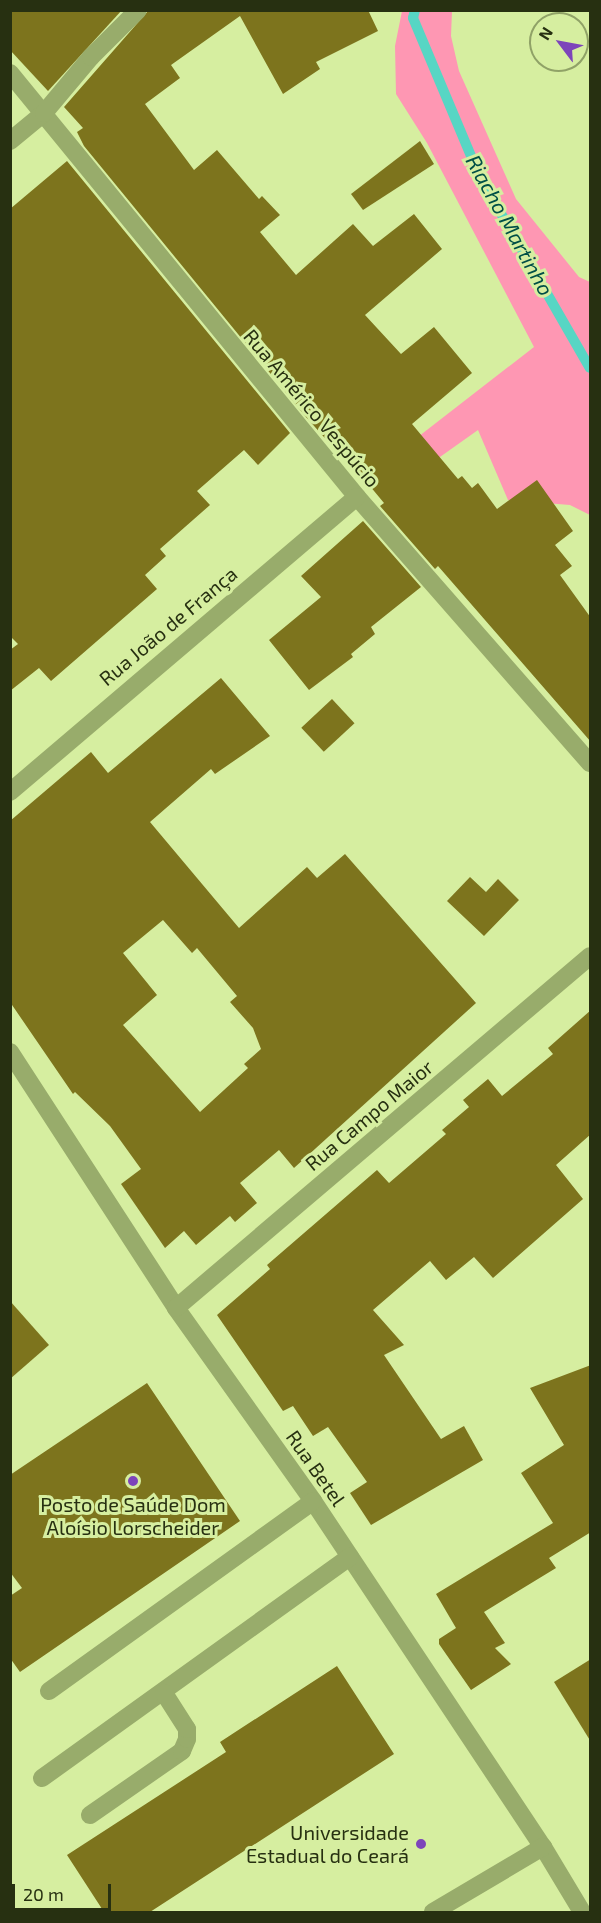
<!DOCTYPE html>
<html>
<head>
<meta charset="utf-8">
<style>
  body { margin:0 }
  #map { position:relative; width:601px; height:1923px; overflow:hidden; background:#d6eea0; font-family:"Exo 2",sans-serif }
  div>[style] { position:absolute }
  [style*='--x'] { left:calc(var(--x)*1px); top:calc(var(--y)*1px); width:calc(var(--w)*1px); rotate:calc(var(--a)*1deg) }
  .green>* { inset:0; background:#fe97b3 }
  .stream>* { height:10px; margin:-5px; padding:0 5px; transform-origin:5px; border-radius:5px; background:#57d6c4 }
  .building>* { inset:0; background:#7d741d; transform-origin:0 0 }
  .minor>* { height:18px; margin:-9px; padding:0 9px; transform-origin:9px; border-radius:9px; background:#98ac6b }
  .dots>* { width:16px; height:16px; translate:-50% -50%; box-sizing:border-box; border:3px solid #d6eea0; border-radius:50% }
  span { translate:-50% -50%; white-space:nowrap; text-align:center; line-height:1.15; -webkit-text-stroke:6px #d6eea0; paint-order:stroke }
  .street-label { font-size:20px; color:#273011 }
  .poi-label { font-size:20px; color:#273011 }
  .right { translate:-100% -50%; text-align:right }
  .water-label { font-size:21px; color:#004f46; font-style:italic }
  .frame { position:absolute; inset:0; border:12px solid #273011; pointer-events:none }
  .north { position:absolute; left:529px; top:12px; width:60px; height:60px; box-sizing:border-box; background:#d6eea0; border:2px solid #90a267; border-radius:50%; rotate:302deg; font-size:16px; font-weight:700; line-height:24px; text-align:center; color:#273011 }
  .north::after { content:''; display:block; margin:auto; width:21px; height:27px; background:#7d44ba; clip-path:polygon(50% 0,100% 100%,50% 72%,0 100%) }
  .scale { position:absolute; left:12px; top:1884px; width:99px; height:27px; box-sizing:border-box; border:3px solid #273011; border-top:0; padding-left:8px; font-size:18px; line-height:21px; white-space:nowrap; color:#273011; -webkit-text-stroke:4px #d6eea0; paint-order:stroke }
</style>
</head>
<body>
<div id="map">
  <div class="green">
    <i style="clip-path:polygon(402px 11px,452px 11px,451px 36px,459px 71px,516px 199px,579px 277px,590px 282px,590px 515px,570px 505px,508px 500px,478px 430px,423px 469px,405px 447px,534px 347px,427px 143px,396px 94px,395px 46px)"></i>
  </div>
  <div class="stream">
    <i style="--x:415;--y:10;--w:8;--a:104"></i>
    <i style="--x:413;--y:18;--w:173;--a:67.2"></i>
    <i style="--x:480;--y:177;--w:220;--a:60.1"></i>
  </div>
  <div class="building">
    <i style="clip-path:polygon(10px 10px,122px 10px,48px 91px,10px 50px)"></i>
    <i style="clip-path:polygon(149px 10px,368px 10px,378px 31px,316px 62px,320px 69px,283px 94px,240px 16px,171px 65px,180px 78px,145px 104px,194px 170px,217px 150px,259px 199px,262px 196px,280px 215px,260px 232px,296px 275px,353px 224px,373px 246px,414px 214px,442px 249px,365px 315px,401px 354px,434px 327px,472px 373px,412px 424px,458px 479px,462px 476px,472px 488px,478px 483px,497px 509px,537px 480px,573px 531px,555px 545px,572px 566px,560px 575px,591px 618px,591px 742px,438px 566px,435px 569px,380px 506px,384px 503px,335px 444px,332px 446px,306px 417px,84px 146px,77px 132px,83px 128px,64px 107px)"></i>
    <i style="clip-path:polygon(420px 141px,434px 164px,363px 210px,351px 194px)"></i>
    <i style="clip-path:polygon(67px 161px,290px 433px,258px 465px,244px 450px,197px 491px,210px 505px,160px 549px,166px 556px,145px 575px,157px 589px,51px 681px,39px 668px,10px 691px,10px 650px,18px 644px,10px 636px,10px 209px)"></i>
    <i style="clip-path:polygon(363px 521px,421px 587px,371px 627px,375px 634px,351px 654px,353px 657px,309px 690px,269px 640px,321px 597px,301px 576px)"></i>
    <i style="clip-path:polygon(evenodd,221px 678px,270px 736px,215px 774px,211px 769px,150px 822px,239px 928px,307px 867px,317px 878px,345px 854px,476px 1003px,294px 1168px,279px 1150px,240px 1183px,257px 1203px,235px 1222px,230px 1216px,196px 1245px,184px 1231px,165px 1248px,121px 1184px,141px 1169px,110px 1126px,75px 1092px,73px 1094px,10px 1002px,10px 821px,91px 752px,108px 773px,221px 678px,163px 920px,192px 953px,197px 948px,237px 996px,230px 1002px,253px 1028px,261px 1049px,244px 1064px,248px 1068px,200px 1112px,123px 1025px,157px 995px,123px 953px,163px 920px)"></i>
    <i style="left:332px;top:699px;width:33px;height:42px;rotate:47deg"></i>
    <i style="clip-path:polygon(470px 877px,486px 892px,498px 879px,519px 900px,484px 936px,447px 901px)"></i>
    <i style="clip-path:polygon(591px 1010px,591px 1134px,556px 1165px,583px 1199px,493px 1278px,474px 1257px,446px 1280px,430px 1261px,373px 1310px,404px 1345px,384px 1355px,441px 1439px,464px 1426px,483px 1460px,371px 1525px,350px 1493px,367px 1482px,328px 1427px,313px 1436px,293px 1406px,283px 1411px,217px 1315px,270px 1269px,267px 1265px,377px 1170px,389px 1183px,446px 1134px,442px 1130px,469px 1107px,463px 1100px,488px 1079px,502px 1096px,553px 1054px,548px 1048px)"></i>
    <i style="clip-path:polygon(10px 1301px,49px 1345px,10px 1379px)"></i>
    <i style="clip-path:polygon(591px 1365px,591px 1532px,549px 1558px,556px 1568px,484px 1612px,505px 1643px,495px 1648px,511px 1664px,471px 1690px,439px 1644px,439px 1639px,456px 1628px,436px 1594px,553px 1523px,521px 1473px,564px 1445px,530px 1388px)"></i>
    <i style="clip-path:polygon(147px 1383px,240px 1521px,20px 1672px,10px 1658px,10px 1596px,22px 1588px,10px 1572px,10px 1475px)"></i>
    <i style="clip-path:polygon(591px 1659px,591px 1742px,554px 1682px)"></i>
    <i style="clip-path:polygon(337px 1666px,394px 1754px,150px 1912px,104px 1912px,67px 1855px,226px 1752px,220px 1742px)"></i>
  </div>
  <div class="minor">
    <i style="--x:10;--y:73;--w:548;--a:50.7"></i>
    <i style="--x:357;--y:497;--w:354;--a:48.8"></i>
    <i style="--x:10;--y:141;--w:44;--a:-39.5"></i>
    <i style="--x:44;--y:113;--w:73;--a:-50"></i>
    <i style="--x:91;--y:57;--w:66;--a:-45"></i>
    <i style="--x:10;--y:792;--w:455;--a:-40.4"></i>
    <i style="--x:10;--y:1052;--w:305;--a:57"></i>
    <i style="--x:176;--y:1308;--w:237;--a:54.6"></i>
    <i style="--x:313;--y:1501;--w:415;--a:56.4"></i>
    <i style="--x:543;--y:1847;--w:76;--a:59"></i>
    <i style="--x:176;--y:1308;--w:543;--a:-40.37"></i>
    <i style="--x:49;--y:1691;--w:325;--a:-35.7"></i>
    <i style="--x:42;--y:1778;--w:379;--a:-35.7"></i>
    <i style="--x:90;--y:1815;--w:112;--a:-34.8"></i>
    <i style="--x:182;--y:1751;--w:13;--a:-67"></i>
    <i style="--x:187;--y:1739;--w:10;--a:-90"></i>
    <i style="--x:187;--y:1729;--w:43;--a:-122.6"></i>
    <i style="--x:433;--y:1912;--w:128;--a:-30.6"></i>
  </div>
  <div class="dots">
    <i style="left:133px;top:1481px;background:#7d44ba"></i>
    <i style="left:421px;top:1844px;background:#7d44ba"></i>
  </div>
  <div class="street-label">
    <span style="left:312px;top:408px;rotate:50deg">Rua Américo Vespúcio</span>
    <span style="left:168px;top:626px;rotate:-40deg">Rua João de França</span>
    <span style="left:369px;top:1115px;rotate:-40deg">Rua Campo Maior</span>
    <span style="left:316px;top:1468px;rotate:55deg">Rua Betel</span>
  </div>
  <div class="poi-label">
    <span style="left:133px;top:1516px">Posto de Saúde Dom<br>Aloísio Lorscheider</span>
    <span class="right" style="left:409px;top:1844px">Universidade<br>Estadual do Ceará</span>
  </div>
  <div class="water-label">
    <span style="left:510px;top:225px;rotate:61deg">Riacho Martinho</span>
  </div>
  <div class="frame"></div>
  <div class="north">N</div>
  <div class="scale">20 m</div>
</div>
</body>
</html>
